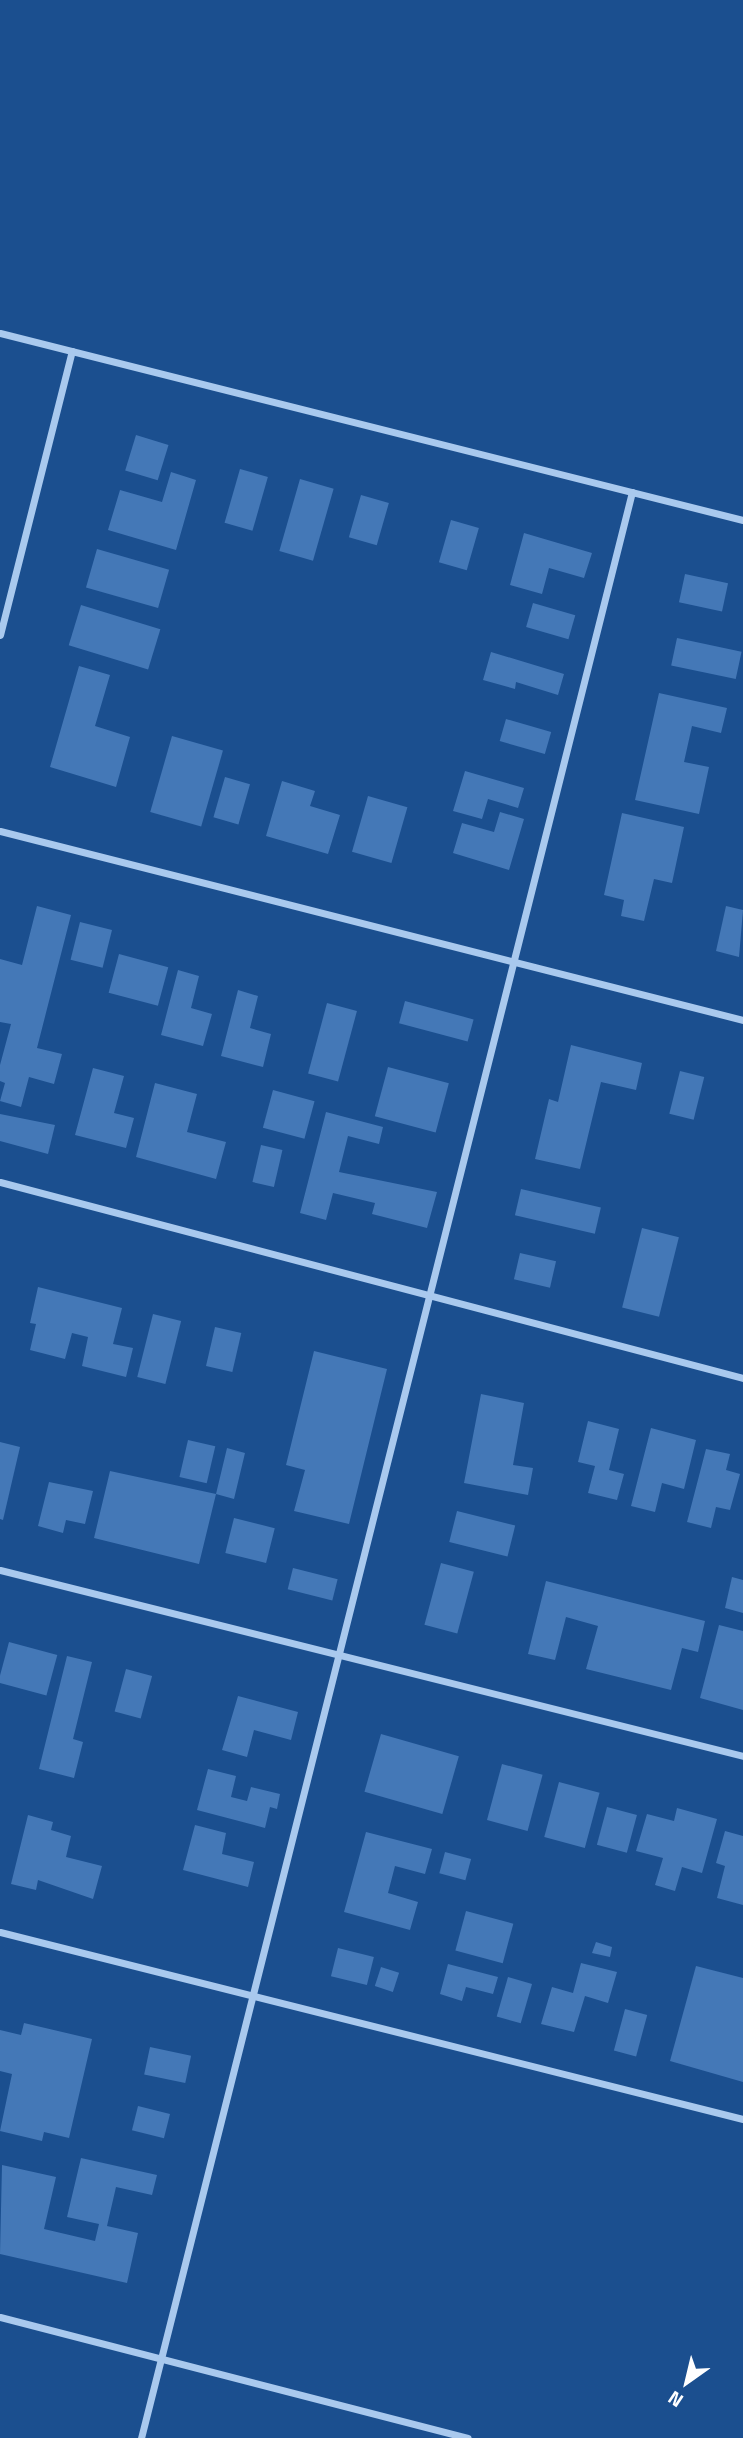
<!DOCTYPE html>
<html>
<head>
<meta charset="utf-8">
<style>
  body { margin:0 }
  #map { position:relative; width:743px; height:2438px; overflow:hidden; background:#1b4f8f; font-family:"Titillium Web",sans-serif }
  div>[style] { position:absolute }
  [style*='--x'] { left:calc(var(--x)*1px); top:calc(var(--y)*1px); width:calc(var(--w)*1px); rotate:calc(var(--a)*1deg) }
  .building>* { inset:0; background:#4478b7; transform-origin:0 0 }
  .minor>* { height:7px; margin:-3.5px; padding:0 3.5px; transform-origin:3.5px; border-radius:3.5px; background:#a9c9ee }
  span { translate:-50% -50%; white-space:nowrap; text-align:center; line-height:1.15; -webkit-text-stroke:6px #1b4f8f; paint-order:stroke }
  .north { position:absolute; left:652px; top:2347px; width:70px; height:70px; -webkit-text-stroke:5px #1b4f8f; paint-order:stroke; rotate:214deg; font-size:19px; font-weight:700; line-height:28px; text-align:center; color:#fff }
  .north::after { content:''; display:block; margin:auto; width:24px; height:32px; background:#fff; clip-path:polygon(50% 0,100% 100%,50% 72%,0 100%) }
</style>
</head>
<body>
<div id="map">
  <div class="building">
    <i style="left:136px;top:435px;width:34px;height:37px;rotate:17deg"></i>
    <i style="left:240px;top:469px;width:29px;height:56px;rotate:16deg"></i>
    <i style="clip-path:polygon(171px 472px,196px 480px,176px 550px,108px 530px,120px 490px,162px 502px)"></i>
    <i style="left:300px;top:479px;width:35px;height:75px;rotate:16deg"></i>
    <i style="left:361px;top:495px;width:29px;height:44px;rotate:16deg"></i>
    <i style="left:451px;top:520px;width:29px;height:44px;rotate:16deg"></i>
    <i style="clip-path:polygon(524px 533px,592px 553px,584px 578px,549px 568px,542px 594px,510px 585px)"></i>
    <i style="left:97px;top:549px;width:75px;height:40px;rotate:16deg"></i>
    <i style="left:685px;top:574px;width:44px;height:29px;rotate:12deg"></i>
    <i style="left:533px;top:603px;width:44px;height:25px;rotate:16deg"></i>
    <i style="left:81px;top:605px;width:83px;height:42px;rotate:17deg"></i>
    <i style="left:677px;top:638px;width:66px;height:28px;rotate:12deg"></i>
    <i style="clip-path:polygon(491px 652px,564px 674px,558px 695px,516px 682px,515px 689px,483px 680px)"></i>
    <i style="clip-path:polygon(79px 666px,110px 675px,95px 726px,130px 737px,116px 787px,50px 767px)"></i>
    <i style="clip-path:polygon(659px 693px,727px 708px,721px 733px,692px 726px,684px 762px,709px 767px,699px 814px,635px 800px)"></i>
    <i style="left:506px;top:719px;width:47px;height:23px;rotate:16deg"></i>
    <i style="left:172px;top:736px;width:53px;height:79px;rotate:16deg"></i>
    <i style="clip-path:polygon(465px 771px,524px 788px,518px 808px,488px 799px,482px 819px,453px 811px)"></i>
    <i style="left:225px;top:777px;width:26px;height:42px;rotate:16deg"></i>
    <i style="clip-path:polygon(282px 781px,315px 791px,310px 806px,340px 815px,328px 854px,266px 836px)"></i>
    <i style="left:368px;top:796px;width:41px;height:58px;rotate:16deg"></i>
    <i style="clip-path:polygon(500px 812px,524px 819px,509px 870px,453px 853px,462px 823px,494px 832px)"></i>
    <i style="clip-path:polygon(622px 813px,684px 827px,672px 883px,654px 879px,644px 921px,621px 916px,624px 900px,604px 895px)"></i>
    <i style="clip-path:polygon(37px 906px,71px 915px,37px 1048px,62px 1054px,54px 1084px,29px 1077px,21px 1107px,0 1101px,5px 1083px,0 1081px,0 1065px,11px 1024px,0 1022px,0 959px,22px 965px)"></i>
    <i style="clip-path:polygon(726px 906px,743px 910px,739px 957px,716px 951px)"></i>
    <i style="left:80px;top:922px;width:33px;height:39px;rotate:14deg"></i>
    <i style="left:119px;top:954px;width:51px;height:40px;rotate:15deg"></i>
    <i style="clip-path:polygon(178px 970px,199px 976px,191px 1008px,212px 1014px,203px 1046px,161px 1035px)"></i>
    <i style="clip-path:polygon(238px 990px,258px 996px,250px 1028px,271px 1034px,263px 1067px,221px 1056px)"></i>
    <i style="left:405px;top:1001px;width:71px;height:23px;rotate:15deg"></i>
    <i style="left:327px;top:1003px;width:31px;height:73px;rotate:15deg"></i>
    <i style="clip-path:polygon(571px 1045px,642px 1063px,636px 1090px,601px 1082px,580px 1169px,535px 1159px,549px 1099px,558px 1102px)"></i>
    <i style="left:388px;top:1067px;width:63px;height:51px;rotate:15deg"></i>
    <i style="clip-path:polygon(93px 1068px,124px 1076px,114px 1113px,134px 1118px,126px 1148px,75px 1135px)"></i>
    <i style="left:680px;top:1071px;width:25px;height:44px;rotate:14deg"></i>
    <i style="clip-path:polygon(155px 1083px,197px 1094px,187px 1132px,226px 1142px,216px 1179px,136px 1157px)"></i>
    <i style="left:273px;top:1090px;width:43px;height:39px;rotate:15deg"></i>
    <i style="clip-path:polygon(326px 1112px,383px 1127px,379px 1144px,348px 1136px,339px 1172px,437px 1192px,427px 1228px,372px 1214px,375px 1203px,333px 1193px,326px 1220px,300px 1213px)"></i>
    <i style="clip-path:polygon(0 1114px,55px 1125px,48px 1154px,0 1141px)"></i>
    <i style="left:261px;top:1145px;width:22px;height:38px;rotate:13deg"></i>
    <i style="left:521px;top:1189px;width:82px;height:27px;rotate:13deg"></i>
    <i style="left:642px;top:1228px;width:38px;height:82px;rotate:14deg"></i>
    <i style="left:520px;top:1253px;width:37px;height:27px;rotate:13deg"></i>
    <i style="clip-path:polygon(38px 1287px,122px 1308px,113px 1344px,133px 1348px,126px 1377px,82px 1366px,88px 1337px,72px 1333px,65px 1359px,30px 1350px,36px 1324px,30px 1323px)"></i>
    <i style="left:153px;top:1314px;width:29px;height:65px;rotate:14deg"></i>
    <i style="left:215px;top:1327px;width:27px;height:40px;rotate:13deg"></i>
    <i style="clip-path:polygon(314px 1351px,387px 1369px,349px 1524px,294px 1511px,305px 1470px,286px 1465px)"></i>
    <i style="clip-path:polygon(481px 1394px,524px 1403px,513px 1465px,533px 1468px,528px 1495px,464px 1483px)"></i>
    <i style="clip-path:polygon(588px 1421px,619px 1429px,609px 1470px,624px 1474px,617px 1500px,588px 1493px,595px 1466px,578px 1462px)"></i>
    <i style="clip-path:polygon(651px 1428px,696px 1440px,684px 1489px,662px 1483px,655px 1512px,631px 1506px)"></i>
    <i style="left:188px;top:1440px;width:28px;height:38px;rotate:13deg"></i>
    <i style="clip-path:polygon(0 1442px,20px 1447px,3px 1520px,0 1519px)"></i>
    <i style="clip-path:polygon(227px 1448px,245px 1453px,234px 1499px,216px 1494px,199px 1564px,94px 1538px,110px 1471px,216px 1494px)"></i>
    <i style="clip-path:polygon(706px 1449px,730px 1454px,726px 1470px,740px 1474px,730px 1510px,716px 1507px,711px 1528px,687px 1522px)"></i>
    <i style="clip-path:polygon(49px 1482px,93px 1491px,85px 1524px,66px 1520px,63px 1533px,38px 1526px)"></i>
    <i style="left:457px;top:1511px;width:60px;height:32px;rotate:14deg"></i>
    <i style="left:234px;top:1518px;width:42px;height:36px;rotate:14deg"></i>
    <i style="left:441px;top:1563px;width:34px;height:64px;rotate:15deg"></i>
    <i style="left:293px;top:1568px;width:46px;height:22px;rotate:14deg"></i>
    <i style="clip-path:polygon(732px 1577px,743px 1580px,743px 1613px,725px 1608px)"></i>
    <i style="clip-path:polygon(546px 1581px,705px 1621px,698px 1652px,682px 1648px,671px 1690px,586px 1669px,598px 1626px,566px 1617px,555px 1660px,528px 1654px)"></i>
    <i style="clip-path:polygon(719px 1625px,743px 1631px,743px 1710px,700px 1698px)"></i>
    <i style="left:9px;top:1642px;width:50px;height:42px;rotate:15deg"></i>
    <i style="clip-path:polygon(67px 1656px,92px 1662px,73px 1739px,83px 1742px,74px 1778px,39px 1769px)"></i>
    <i style="left:126px;top:1669px;width:27px;height:44px;rotate:15deg"></i>
    <i style="clip-path:polygon(238px 1696px,298px 1712px,291px 1740px,254px 1730px,247px 1757px,222px 1750px)"></i>
    <i style="left:381px;top:1734px;width:81px;height:60px;rotate:16deg"></i>
    <i style="left:502px;top:1764px;width:42px;height:58px;rotate:15deg"></i>
    <i style="clip-path:polygon(208px 1769px,236px 1776px,231px 1797px,247px 1801px,251px 1787px,280px 1794px,277px 1809px,270px 1807px,265px 1828px,197px 1810px)"></i>
    <i style="left:559px;top:1782px;width:42px;height:57px;rotate:15deg"></i>
    <i style="left:607px;top:1807px;width:31px;height:39px;rotate:15deg"></i>
    <i style="clip-path:polygon(677px 1808px,717px 1819px,702px 1873px,682px 1867px,675px 1891px,655px 1885px,663px 1858px,636px 1851px,647px 1814px,674px 1821px)"></i>
    <i style="clip-path:polygon(28px 1815px,53px 1822px,51px 1830px,71px 1836px,66px 1857px,102px 1866px,93px 1899px,38px 1880px,36px 1890px,11px 1884px)"></i>
    <i style="clip-path:polygon(195px 1825px,226px 1833px,222px 1854px,254px 1862px,248px 1887px,183px 1870px)"></i>
    <i style="clip-path:polygon(725px 1831px,743px 1836px,743px 1905px,717px 1898px,725px 1866px,716px 1863px)"></i>
    <i style="clip-path:polygon(366px 1832px,432px 1849px,425px 1874px,395px 1866px,388px 1893px,418px 1902px,410px 1930px,344px 1912px)"></i>
    <i style="left:445px;top:1852px;width:27px;height:22px;rotate:15deg"></i>
    <i style="left:466px;top:1911px;width:49px;height:41px;rotate:15deg"></i>
    <i style="clip-path:polygon(596px 1942px,612px 1947px,610px 1957px,592px 1953px)"></i>
    <i style="left:338px;top:1948px;width:37px;height:29px;rotate:14deg"></i>
    <i style="clip-path:polygon(581px 1963px,617px 1972px,608px 2003px,585px 1996px,574px 2032px,541px 2024px,552px 1987px,573px 1993px)"></i>
    <i style="clip-path:polygon(448px 1964px,498px 1977px,493px 1994px,466px 1987px,462px 2001px,440px 1994px)"></i>
    <i style="clip-path:polygon(696px 1966px,743px 1978px,743px 2082px,670px 2061px)"></i>
    <i style="left:381px;top:1967px;width:19px;height:20px;rotate:18deg"></i>
    <i style="left:508px;top:1977px;width:25px;height:41px;rotate:16deg"></i>
    <i style="left:625px;top:2009px;width:23px;height:43px;rotate:15deg"></i>
    <i style="clip-path:polygon(24px 2023px,92px 2039px,69px 2138px,44px 2132px,42px 2141px,0 2131px,12px 2074px,0 2071px,0 2030px,21px 2035px)"></i>
    <i style="left:150px;top:2047px;width:42px;height:28px;rotate:12deg"></i>
    <i style="left:138px;top:2106px;width:33px;height:25px;rotate:14deg"></i>
    <i style="clip-path:polygon(81px 2158px,157px 2175px,152px 2195px,116px 2187px,107px 2226px,138px 2233px,127px 2283px,0 2254px,2px 2165px,56px 2177px,44px 2229px,95px 2241px,99px 2224px,67px 2217px)"></i>
  </div>
  <div class="minor">
    <i style="--x:0;--y:333;--w:766;--a:14.13"></i>
    <i style="--x:0;--y:635;--w:293;--a:-75.8"></i>
    <i style="--x:0;--y:831;--w:767;--a:14.27"></i>
    <i style="--x:0;--y:1182;--w:768;--a:14.78"></i>
    <i style="--x:0;--y:1570;--w:766;--a:14.05"></i>
    <i style="--x:0;--y:1932;--w:766;--a:14.13"></i>
    <i style="--x:0;--y:2317;--w:483;--a:14.5"></i>
    <i style="--x:141;--y:2438;--w:2007;--a:-75.84"></i>
  </div>
  <div class="north">N</div>
</div>
</body>
</html>
